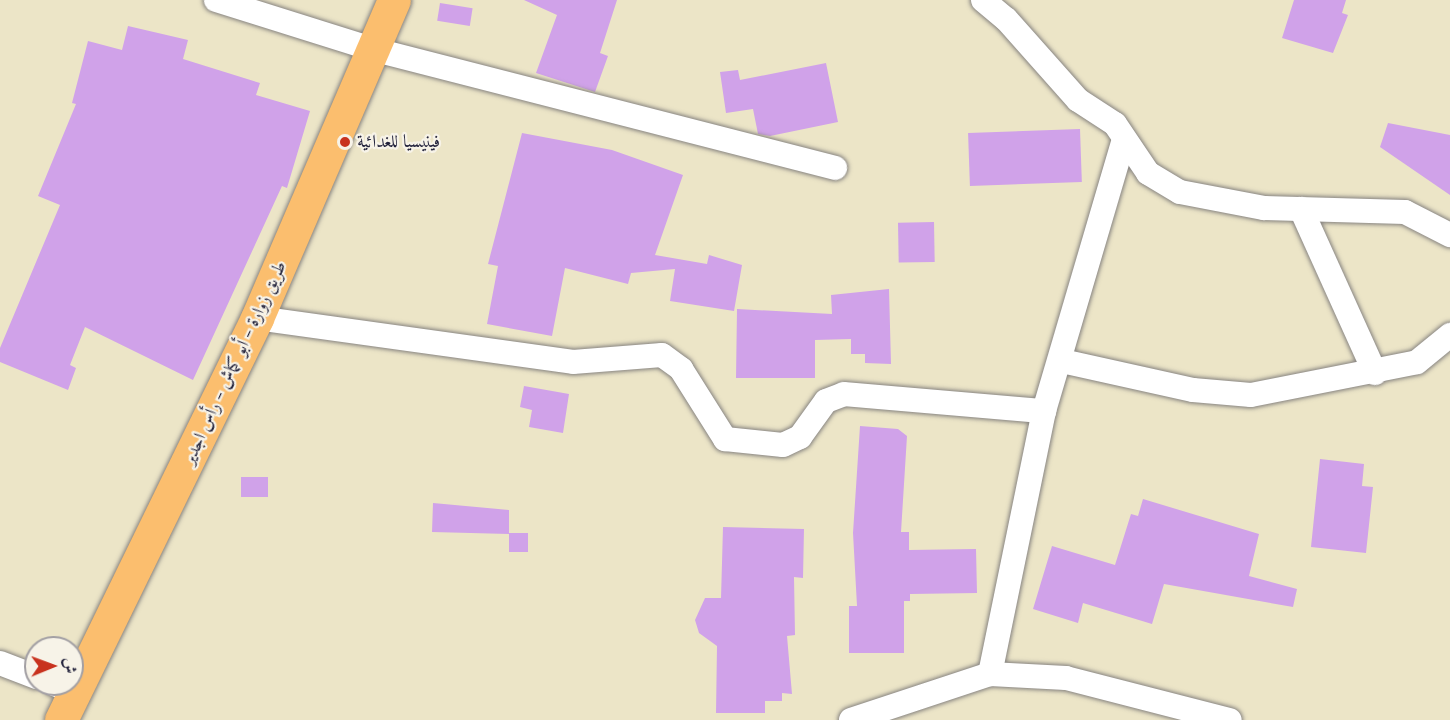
<!DOCTYPE html>
<html>
<head>
<meta charset="utf-8">
<style>
  body { margin:0 }
  #map { position:relative; width:1450px; height:720px; overflow:hidden; background:#ece5c7; font-family:Cardo,Amiri,serif }
  div>[style] { position:absolute }
  [style*='--x'] { left:calc(var(--x)*1px); top:calc(var(--y)*1px); width:calc(var(--w)*1px); rotate:calc(var(--a)*1deg) }
  .building>* { inset:0; background:#d0a2e9; transform-origin:0 0 }
  .roads { filter:drop-shadow(0 0 2px #878481) drop-shadow(0 0 2px #878481) }
  .minor>* { height:24px; margin:-12px; padding:0 12px; transform-origin:12px; border-radius:12px; background:#fff }
  .primary>* { height:33px; margin:-16.5px; padding:0 16.5px; transform-origin:16.5px; border-radius:16.5px; background:#fbbe6e }
  .dots>* { width:16px; height:16px; translate:-50% -50%; box-sizing:border-box; border:3px solid #f7f3e8; border-radius:50% }
  span { translate:-50% -50%; white-space:nowrap; text-align:center; line-height:1.15; -webkit-text-stroke:4.5px #f7f3e8; paint-order:stroke }
  .poi-label { font-size:18px; color:#22223b }
  .left { translate:0 -50%; text-align:left }
  .street-label { font-size:18px; color:#22223b }
  .north { position:absolute; left:24px; top:636px; width:60px; height:60px; box-sizing:border-box; background:#f7f3e8; border:2px solid #a29fa3; border-radius:50%; rotate:89deg; font-size:16px; font-weight:700; line-height:24px; text-align:center; color:#22223b }
  .north::after { content:''; display:block; margin:auto; width:21px; height:27px; background:#c8321e; clip-path:polygon(50% 0,100% 100%,50% 72%,0 100%) }
</style>
</head>
<body>
<div id="map">
  <div class="building">
    <i style="clip-path:polygon(524px 0,617px 0,600px 53px,608px 56px,595px 92px,536px 73px,557px 15px)"></i>
    <i style="clip-path:polygon(1294px 0,1346px 0,1342px 13px,1348px 15px,1333px 53px,1282px 38px)"></i>
    <i style="left:440px;top:3px;width:33px;height:18px;rotate:9deg"></i>
    <i style="clip-path:polygon(128px 26px,188px 40px,183px 59px,260px 83px,256px 95px,310px 111px,287px 188px,282px 186px,193px 380px,85px 327px,70px 365px,76px 368px,68px 390px,0 362px,0 348px,60px 205px,38px 196px,76px 104px,72px 103px,88px 41px,122px 50px)"></i>
    <i style="clip-path:polygon(826px 63px,838px 122px,770px 136px,758px 134px,753px 109px,726px 113px,720px 72px,738px 70px,740px 80px)"></i>
    <i style="clip-path:polygon(1388px 123px,1450px 135px,1450px 195px,1380px 147px)"></i>
    <i style="left:1080px;top:129px;width:53px;height:112px;rotate:88deg"></i>
    <i style="clip-path:polygon(522px 133px,612px 150px,683px 175px,655px 255px,707px 264px,709px 255px,742px 265px,734px 311px,670px 301px,675px 269px,631px 273px,628px 284px,565px 268px,552px 336px,487px 324px,498px 266px,488px 264px)"></i>
    <i style="left:934px;top:222px;width:40px;height:36px;rotate:89deg"></i>
    <i style="clip-path:polygon(889px 289px,891px 364px,865px 363px,865px 354px,851px 354px,851px 339px,815px 340px,815px 378px,736px 378px,737px 309px,832px 314px,831px 295px)"></i>
    <i style="clip-path:polygon(524px 386px,569px 394px,563px 433px,529px 427px,532px 410px,520px 407px)"></i>
    <i style="clip-path:polygon(860px 426px,898px 429px,907px 436px,901px 532px,909px 532px,909px 550px,976px 549px,977px 593px,910px 594px,910px 601px,904px 601px,904px 653px,849px 653px,849px 606px,857px 606px,853px 533px)"></i>
    <i style="clip-path:polygon(1320px 459px,1364px 464px,1362px 486px,1373px 487px,1366px 553px,1311px 547px)"></i>
    <i style="left:241px;top:477px;width:27px;height:20px"></i>
    <i style="clip-path:polygon(1143px 499px,1259px 534px,1249px 576px,1297px 589px,1293px 607px,1164px 584px,1152px 624px,1083px 603px,1078px 623px,1033px 609px,1052px 546px,1115px 565px,1131px 514px,1138px 516px)"></i>
    <i style="clip-path:polygon(433px 503px,509px 510px,509px 533px,528px 533px,528px 552px,509px 552px,509px 534px,432px 532px)"></i>
    <i style="clip-path:polygon(723px 527px,804px 529px,803px 578px,794px 577px,795px 635px,787px 636px,792px 694px,782px 693px,782px 701px,765px 701px,765px 713px,716px 713px,717px 646px,699px 633px,695px 620px,705px 598px,721px 598px)"></i>
  </div>
  <div class="roads">
    <div class="minor">
      <i style="--x:216;--y:0;--w:168;--a:17.4"></i>
      <i style="--x:376;--y:50;--w:474;--a:14.4"></i>
      <i style="--x:983;--y:0;--w:30;--a:40"></i>
      <i style="--x:1006;--y:19;--w:108;--a:48.4"></i>
      <i style="--x:1078;--y:100;--w:44;--a:33"></i>
      <i style="--x:1115;--y:124;--w:59;--a:56"></i>
      <i style="--x:1148;--y:173;--w:37;--a:31"></i>
      <i style="--x:1180;--y:192;--w:86;--a:10.8"></i>
      <i style="--x:1264;--y:208;--w:141;--a:1.6"></i>
      <i style="--x:1405;--y:212;--w:51;--a:27.1"></i>
      <i style="--x:1301;--y:209;--w:180;--a:65.7"></i>
      <i style="--x:257;--y:318;--w:319;--a:7.9"></i>
      <i style="--x:573;--y:362;--w:89;--a:-4.5"></i>
      <i style="--x:662;--y:355;--w:24;--a:36"></i>
      <i style="--x:681;--y:369;--w:83;--a:57.8"></i>
      <i style="--x:725;--y:439;--w:58;--a:5.9"></i>
      <i style="--x:783;--y:445;--w:19;--a:-25"></i>
      <i style="--x:800;--y:437;--w:44;--a:-54.2"></i>
      <i style="--x:826;--y:401;--w:19;--a:-21"></i>
      <i style="--x:844;--y:394;--w:201;--a:4.9"></i>
      <i style="--x:1062;--y:361;--w:134;--a:12.5"></i>
      <i style="--x:1193;--y:390;--w:58;--a:4.9"></i>
      <i style="--x:1251;--y:395;--w:169;--a:-11.2"></i>
      <i style="--x:1417;--y:362;--w:43;--a:-39.3"></i>
      <i style="--x:0;--y:663;--w:39;--a:21"></i>
      <i style="--x:990;--y:674;--w:268;--a:-78.4"></i>
      <i style="--x:1044;--y:411;--w:283;--a:-73.6"></i>
      <i style="--x:54;--y:684;--w:23;--a:20"></i>
      <i style="--x:851;--y:720;--w:146;--a:-18.3"></i>
      <i style="--x:990;--y:674;--w:76;--a:3"></i>
      <i style="--x:1066;--y:678;--w:169;--a:14.4"></i>
    </div>
    <div class="primary">
      <i style="--x:61;--y:720;--w:447;--a:-64"></i>
      <i style="--x:257;--y:318;--w:346;--a:-66.7"></i>
    </div>
  </div>
  <div class="dots">
    <i style="left:345px;top:142px;background:#c8321e"></i>
  </div>
  <div class="poi-label">
    <span class="left" style="left:357px;top:142px">فينيسيا للغدائية</span>
  </div>
  <div class="street-label">
    <span style="left:235px;top:363px;rotate:-65deg">طريق زوارة - أبو كماش - رأس اجدير</span>
  </div>
  <div class="north">ش</div>
</div>
</body>
</html>
